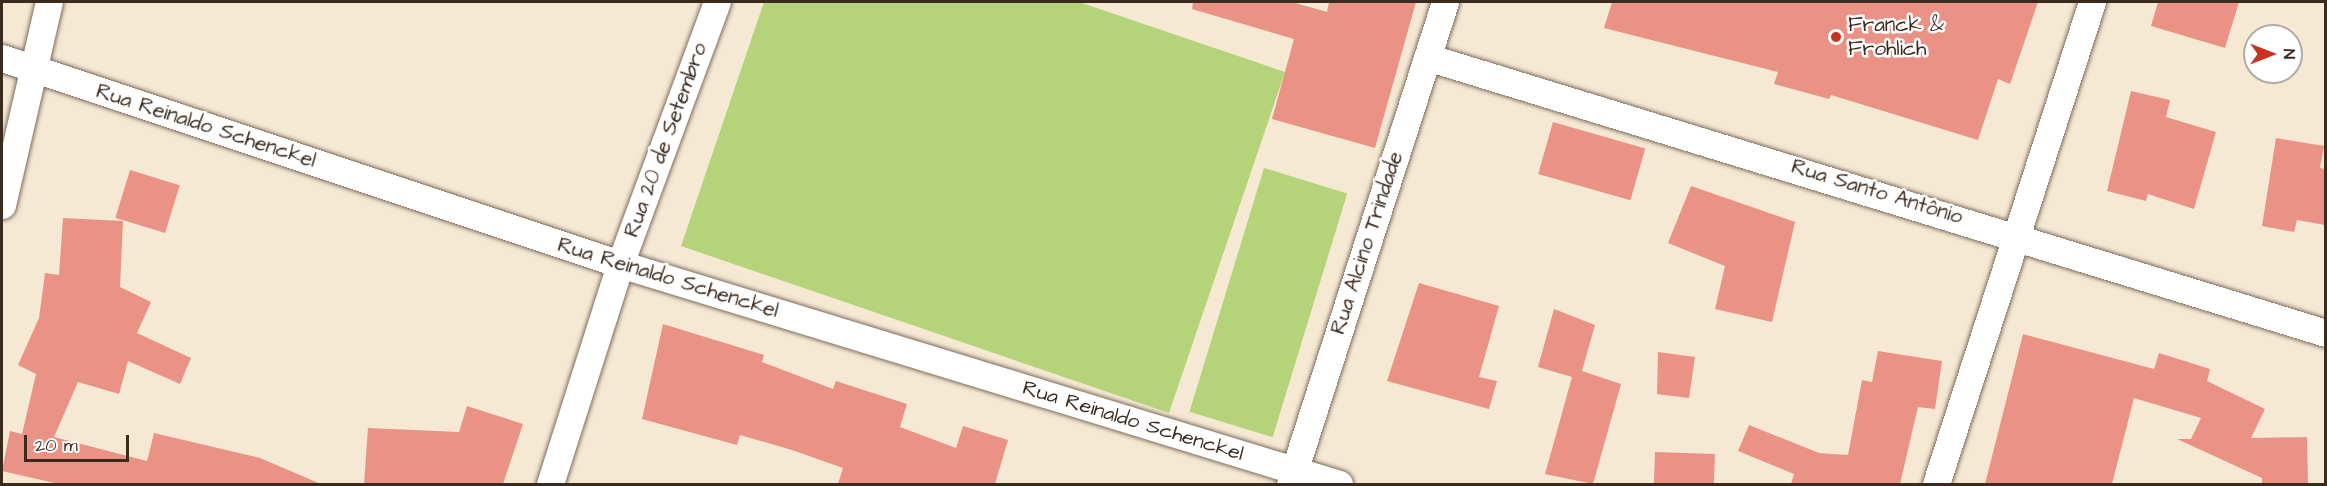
<!DOCTYPE html>
<html>
<head>
<meta charset="utf-8">
<style>
  body { margin:0 }
  #map { position:relative; width:2327px; height:486px; overflow:hidden; background:#f6e9d4; font-family:"Architects Daughter",sans-serif }
  div>[style] { position:absolute }
  [style*='--x'] { left:calc(var(--x)*1px); top:calc(var(--y)*1px); width:calc(var(--w)*1px); rotate:calc(var(--a)*1deg) }
  .green>* { inset:0; background:#b5d47a; transform-origin:0 0 }
  .building>* { inset:0; background:#eb9287; transform-origin:0 0 }
  .roads { filter:drop-shadow(0 0 2px #7c6d5e) drop-shadow(0 0 2px #7c6d5e) }
  .street>* { height:27px; margin:-13.5px; padding:0 13.5px; transform-origin:13.5px; border-radius:13.5px; background:#fff }
  .dots>* { width:16px; height:16px; translate:-50% -50%; box-sizing:border-box; border:3px solid #fff; border-radius:50% }
  span { translate:-50% -50%; white-space:nowrap; text-align:center; line-height:1.15; -webkit-text-stroke:5px #fff; paint-order:stroke }
  .poi-label { font-size:21px; color:#3b2a1e }
  .left { translate:0 -50%; text-align:left }
  .street-label { font-size:21px; color:#3b2a1e }
  .frame { position:absolute; inset:0; border:3px solid #3b2a1e; pointer-events:none }
  .north { position:absolute; left:2243px; top:24px; width:60px; height:60px; box-sizing:border-box; background:#fff; border:2px solid #b1aaa5; border-radius:50%; rotate:90deg; font-size:16px; font-weight:700; line-height:24px; text-align:center; color:#3b2a1e }
  .north::after { content:''; display:block; margin:auto; width:21px; height:27px; background:#c8321e; clip-path:polygon(50% 0,100% 100%,50% 72%,0 100%) }
  .scale { position:absolute; left:24px; top:435px; width:105px; height:27px; box-sizing:border-box; border:3px solid #3b2a1e; border-top:0; padding-left:8px; font-size:18px; line-height:21px; white-space:nowrap; color:#3b2a1e; -webkit-text-stroke:4px #fff; paint-order:stroke }
</style>
</head>
<body>
<div id="map">
  <div class="green">
    <i style="clip-path:polygon(764px 2px,1079px 2px,1285px 72px,1169px 413px,681px 246px)"></i>
    <i style="left:1264px;top:168px;width:87px;height:255px;rotate:17deg"></i>
  </div>
  <div class="building">
    <i style="clip-path:polygon(1193px 2px,1292px 2px,1327px 12px,1329px 2px,1416px 2px,1375px 148px,1272px 119px,1294px 39px,1192px 9px)"></i>
    <i style="clip-path:polygon(1612px 2px,2038px 2px,2010px 84px,1998px 79px,1978px 140px,1831px 95px,1829px 99px,1774px 84px,1778px 72px,1604px 28px)"></i>
    <i style="clip-path:polygon(2158px 2px,2239px 2px,2225px 48px,2151px 26px)"></i>
    <i style="clip-path:polygon(2131px 91px,2170px 100px,2166px 117px,2216px 132px,2194px 209px,2148px 194px,2146px 201px,2107px 191px)"></i>
    <i style="left:1553px;top:122px;width:96px;height:54px;rotate:16deg"></i>
    <i style="clip-path:polygon(2276px 138px,2324px 146px,2320px 168px,2325px 169px,2325px 225px,2297px 220px,2294px 232px,2262px 226px)"></i>
    <i style="left:130px;top:170px;width:52px;height:50px;rotate:17deg"></i>
    <i style="clip-path:polygon(1691px 186px,1795px 222px,1772px 322px,1715px 309px,1725px 266px,1668px 243px)"></i>
    <i style="clip-path:polygon(63px 218px,123px 221px,120px 287px,151px 302px,137px 333px,191px 358px,180px 384px,128px 361px,119px 394px,78px 382px,54px 437px,147px 461px,154px 433px,260px 458px,321px 484px,59px 484px,2px 471px,10px 431px,22px 434px,36px 374px,18px 365px,39px 318px,45px 273px,59px 275px)"></i>
    <i style="clip-path:polygon(1419px 283px,1499px 306px,1479px 377px,1497px 381px,1489px 409px,1387px 381px)"></i>
    <i style="clip-path:polygon(1554px 309px,1595px 325px,1582px 371px,1621px 384px,1593px 484px,1545px 474px,1572px 377px,1538px 367px)"></i>
    <i style="clip-path:polygon(663px 324px,764px 355px,762px 362px,833px 389px,836px 381px,907px 404px,900px 427px,956px 448px,963px 426px,1008px 440px,995px 484px,838px 484px,843px 468px,792px 450px,740px 435px,737px 445px,642px 419px)"></i>
    <i style="clip-path:polygon(2023px 334px,2154px 369px,2159px 353px,2210px 369px,2207px 381px,2265px 409px,2251px 438px,2307px 437px,2308px 484px,2262px 484px,2262px 478px,2177px 439px,2191px 439px,2201px 418px,2134px 398px,2112px 484px,1985px 484px)"></i>
    <i style="clip-path:polygon(1878px 351px,1942px 361px,1935px 409px,1918px 407px,1900px 484px,1791px 484px,1794px 474px,1738px 451px,1749px 425px,1819px 453px,1848px 455px,1862px 380px,1872px 382px)"></i>
    <i style="clip-path:polygon(1658px 352px,1695px 357px,1689px 398px,1657px 394px)"></i>
    <i style="clip-path:polygon(467px 406px,523px 424px,503px 484px,364px 484px,368px 428px,459px 432px)"></i>
    <i style="left:1655px;top:452px;width:60px;height:32px;rotate:2deg"></i>
  </div>
  <div class="roads">
    <div class="street">
      <i style="--x:1427;--y:57;--w:940;--a:17.07"></i>
      <i style="--x:2;--y:58;--w:651;--a:18.43"></i>
      <i style="--x:620;--y:264;--w:752;--a:17.01"></i>
      <i style="--x:2;--y:205;--w:208;--a:-77"></i>
      <i style="--x:550;--y:484;--w:231;--a:-72.3"></i>
      <i style="--x:620;--y:264;--w:279;--a:-69.7"></i>
      <i style="--x:1290;--y:484;--w:506;--a:-72.17"></i>
      <i style="--x:1936;--y:484;--w:507;--a:-72.07"></i>
    </div>
  </div>
  <div class="dots">
    <i style="left:1836px;top:37px;background:#c8321e"></i>
  </div>
  <div class="poi-label">
    <span class="left" style="left:1848px;top:37px">Franck &amp;<br>Frohlich</span>
  </div>
  <div class="street-label">
    <span style="left:206px;top:126px;rotate:18deg">Rua Reinaldo Schenckel</span>
    <span style="left:666px;top:140px;rotate:-70deg">Rua 20 de Setembro</span>
    <span style="left:1877px;top:192px;rotate:17deg">Rua Santo Antônio</span>
    <span style="left:1367px;top:243px;rotate:-72deg">Rua Alcino Trindade</span>
    <span style="left:668px;top:278px;rotate:17deg">Rua Reinaldo Schenckel</span>
    <span style="left:1133px;top:421px;rotate:17deg">Rua Reinaldo Schenckel</span>
  </div>
  <div class="frame"></div>
  <div class="north">N</div>
  <div class="scale">20 m</div>
</div>
</body>
</html>
